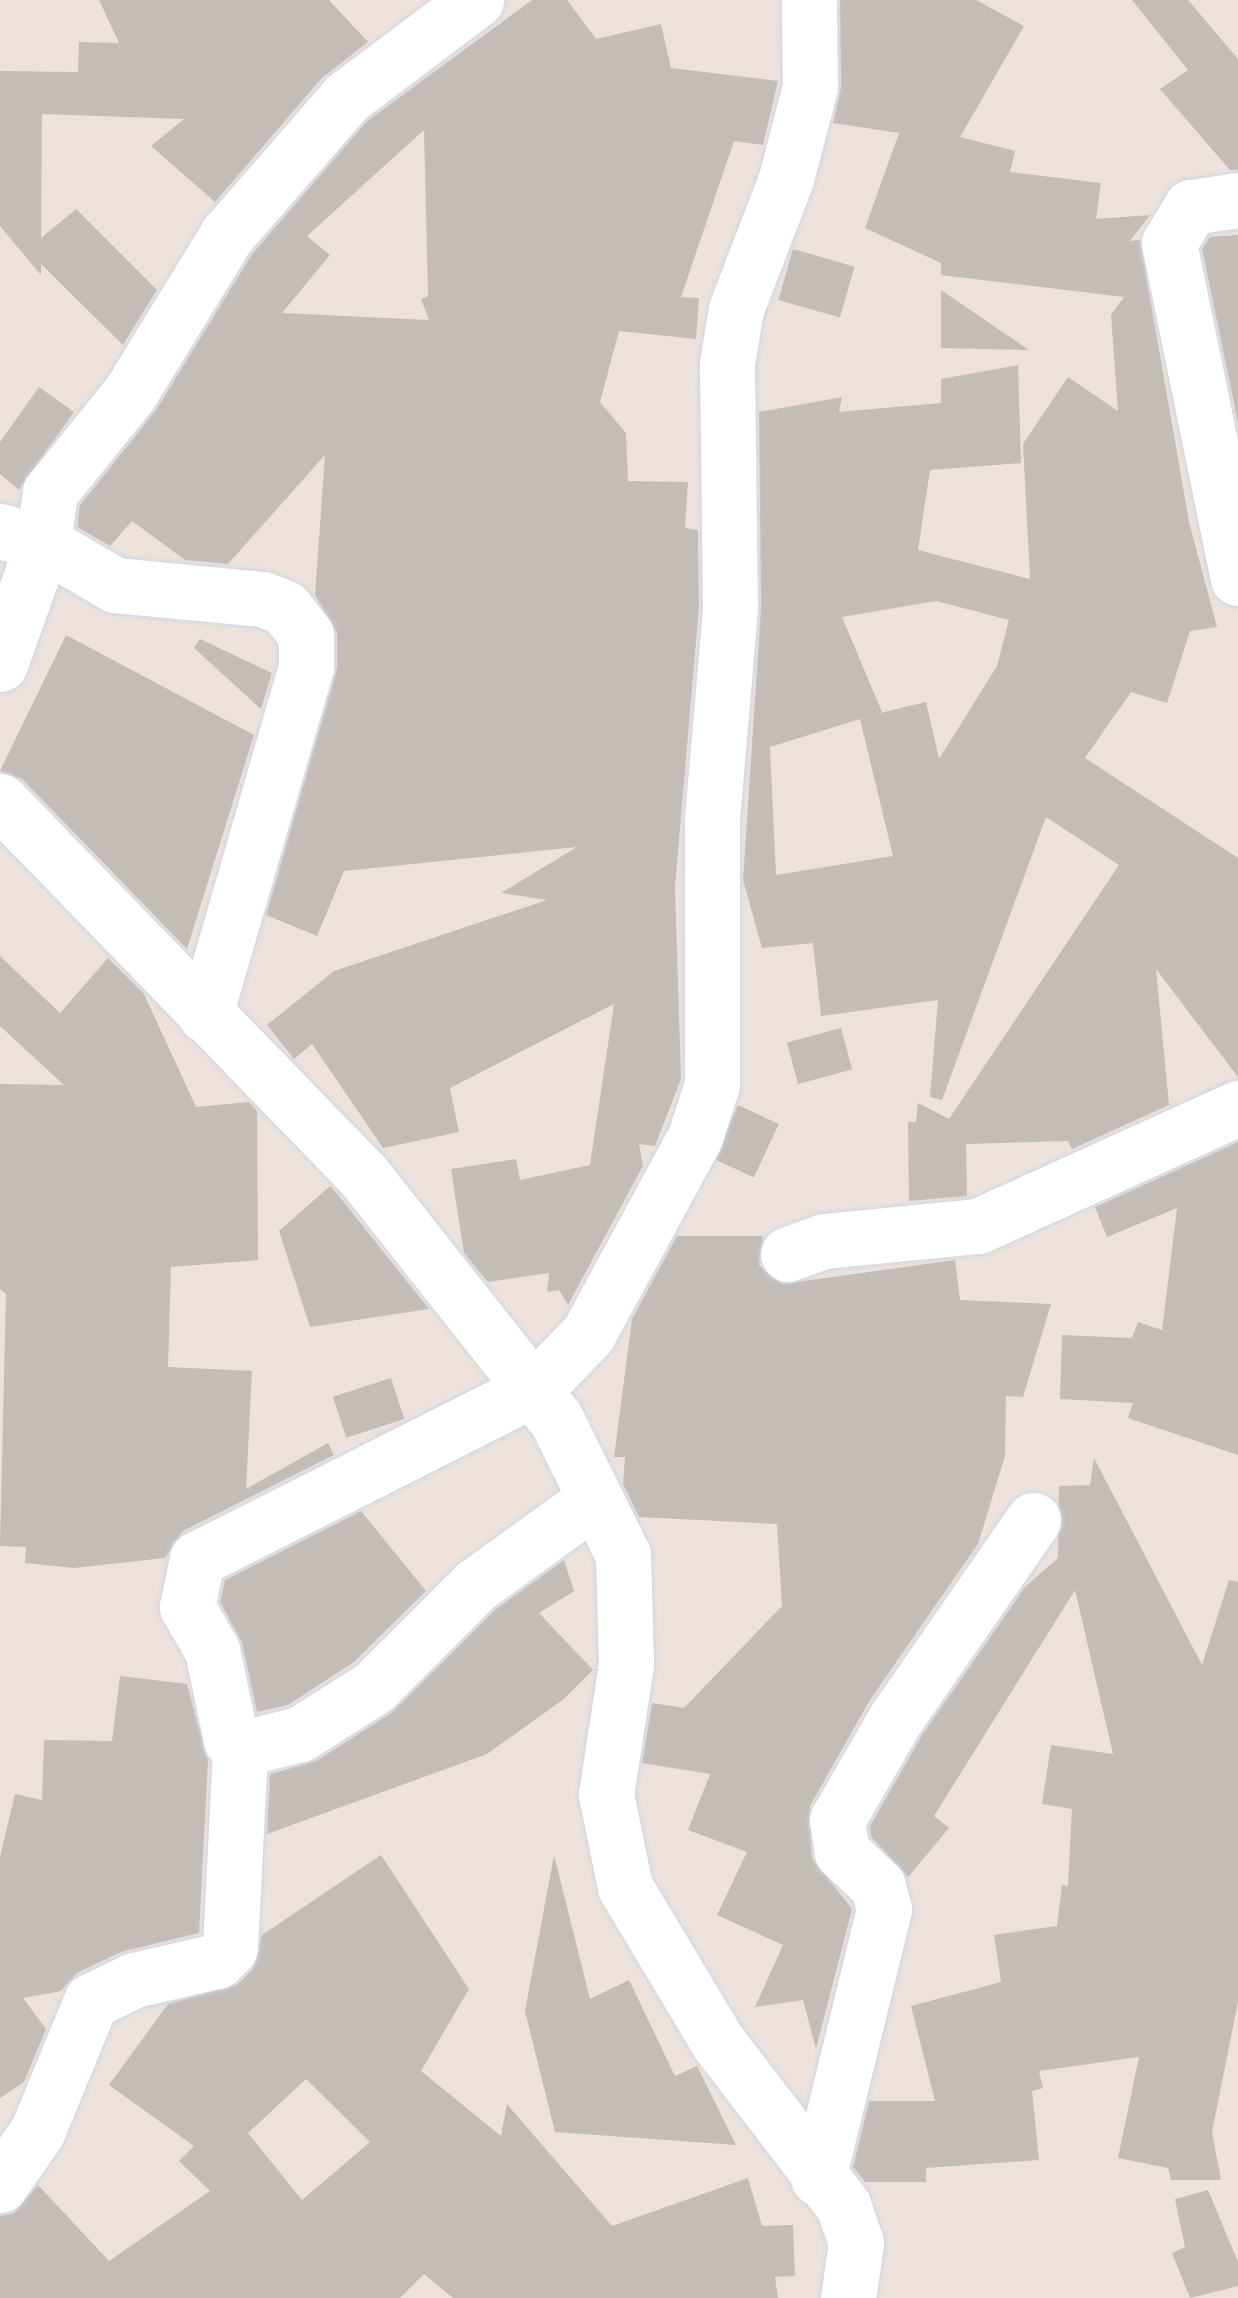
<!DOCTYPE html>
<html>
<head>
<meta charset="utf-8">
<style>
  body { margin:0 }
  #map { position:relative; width:1238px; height:2298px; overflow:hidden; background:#ece2db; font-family:"Sofia Sans Condensed",sans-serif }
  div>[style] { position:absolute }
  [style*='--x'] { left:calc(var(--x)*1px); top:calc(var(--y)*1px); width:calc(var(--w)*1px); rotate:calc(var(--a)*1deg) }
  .building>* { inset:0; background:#c4bcb7; transform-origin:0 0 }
  .roads { filter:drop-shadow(0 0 2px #d0d6e2) drop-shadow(0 0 2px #d0d6e2) }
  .minor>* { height:55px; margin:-27.5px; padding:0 27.5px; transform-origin:27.5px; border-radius:27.5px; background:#fff }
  span { translate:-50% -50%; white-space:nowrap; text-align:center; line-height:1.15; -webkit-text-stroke:8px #fff; paint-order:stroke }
</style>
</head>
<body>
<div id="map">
  <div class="building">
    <i style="clip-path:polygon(99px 0,329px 0,368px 42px,322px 78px,215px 202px,151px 146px,184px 119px,42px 114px,41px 238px,76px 209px,157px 290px,123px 345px,41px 264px,41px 275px,0 226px,0 71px,78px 72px,79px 42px,119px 43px)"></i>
    <i style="clip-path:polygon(evenodd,532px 0,567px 0,596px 39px,661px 24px,671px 68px,778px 81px,763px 145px,734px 141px,681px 297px,699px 298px,696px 339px,619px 331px,600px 402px,626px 433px,628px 481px,688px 482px,685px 528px,698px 530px,699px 607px,675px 887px,681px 1079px,655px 1146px,639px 1144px,643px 1166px,568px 1305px,559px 1290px,547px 1292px,549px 1273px,488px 1282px,464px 1253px,451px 1169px,516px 1159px,520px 1180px,590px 1165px,614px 1004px,450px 1088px,459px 1132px,383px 1148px,312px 1044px,294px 1059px,267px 1025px,334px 971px,547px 900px,501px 893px,577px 847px,344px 871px,317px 936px,266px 915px,337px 668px,337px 634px,315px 595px,325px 455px,228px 564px,185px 560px,132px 521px,110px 546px,77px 527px,80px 505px,156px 410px,252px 254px,367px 121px,532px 0,424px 130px,428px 296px,421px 299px,429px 320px,282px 313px,330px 255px,307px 236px,424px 130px)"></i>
    <i style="clip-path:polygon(evenodd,840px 0,976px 0,1024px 26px,960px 137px,1015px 151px,1010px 172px,1101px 183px,1096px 219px,1150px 215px,1130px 241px,1140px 240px,1189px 522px,1217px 627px,1190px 631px,1167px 703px,1131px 692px,1085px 758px,1238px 858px,1238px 1077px,1156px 969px,1169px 1105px,1072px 1149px,1068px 1141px,966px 1144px,967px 1196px,909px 1201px,908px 1122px,916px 1122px,918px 1103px,949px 1119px,1119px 865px,1046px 817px,942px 1100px,930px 1097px,938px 1000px,821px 1016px,813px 943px,762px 948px,743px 880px,761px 608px,759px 412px,842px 397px,839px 412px,941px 403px,941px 379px,1018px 365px,1021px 463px,930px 470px,918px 550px,1030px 579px,1023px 444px,1068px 377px,1118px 411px,1111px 315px,1124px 297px,941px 275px,941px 263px,865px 228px,899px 133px,833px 123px,841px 87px,840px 0,936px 601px,1009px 620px,997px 666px,939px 759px,926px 702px,876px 714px,882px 712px,842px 617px,936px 601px,840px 0,860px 719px,893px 856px,776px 875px,770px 747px,860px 719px)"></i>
    <i style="clip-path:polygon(1132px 0,1188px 0,1238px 59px,1238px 170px,1230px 170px,1160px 89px,1188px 70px)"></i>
    <i style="clip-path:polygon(1238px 235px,1238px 423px,1202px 249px,1210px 237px)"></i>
    <i style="left:793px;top:249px;width:64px;height:53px;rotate:16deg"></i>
    <i style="clip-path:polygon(941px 290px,1029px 350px,941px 348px)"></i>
    <i style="clip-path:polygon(39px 387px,74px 412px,19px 490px,0 474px,0 442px)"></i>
    <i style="clip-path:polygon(66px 635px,254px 735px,187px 949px,22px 779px,0 771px)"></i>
    <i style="clip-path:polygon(200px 639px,272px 673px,261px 709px,194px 648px)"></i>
    <i style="clip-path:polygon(0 956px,60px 1013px,108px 958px,144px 994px,196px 1107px,249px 1102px,257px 1111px,258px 1260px,171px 1267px,168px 1367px,252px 1371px,246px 1489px,328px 1443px,334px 1455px,183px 1531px,165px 1558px,74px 1568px,25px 1563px,26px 1547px,0 1546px,6px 1294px,0 1289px,0 1084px,64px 1085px,0 1026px)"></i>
    <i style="left:841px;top:1028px;width:43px;height:56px;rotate:75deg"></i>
    <i style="left:738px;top:1105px;width:45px;height:59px;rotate:25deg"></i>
    <i style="clip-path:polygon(1238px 1142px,1238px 1455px,1128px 1418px,1133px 1403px,1060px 1399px,1062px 1335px,1132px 1338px,1138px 1322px,1162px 1330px,1177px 1208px,1107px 1237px,1095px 1207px)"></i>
    <i style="clip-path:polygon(330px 1186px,339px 1196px,429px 1309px,310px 1327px,279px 1231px)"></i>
    <i style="clip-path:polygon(677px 1236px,763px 1236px,759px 1265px,782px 1284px,955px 1260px,960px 1300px,1051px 1304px,1023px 1397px,1006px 1396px,1005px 1456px,978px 1544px,870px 1700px,810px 1806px,812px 1858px,852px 1909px,816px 2049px,803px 2000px,755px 2007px,783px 1945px,717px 1915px,747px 1852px,688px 1830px,710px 1774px,642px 1763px,652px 1703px,684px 1708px,782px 1606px,777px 1524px,639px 1517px,623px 1484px,625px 1457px,614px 1457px,632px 1319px)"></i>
    <i style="left:391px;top:1378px;width:43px;height:61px;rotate:72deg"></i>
    <i style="clip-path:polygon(1094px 1458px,1202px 1665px,1229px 1580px,1238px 1582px,1238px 2002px,1212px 2132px,1221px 2180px,1171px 2180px,1168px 2168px,1118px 2158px,1139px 2057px,1039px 2071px,1043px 2088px,1032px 2091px,1039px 2160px,926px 2168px,926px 2182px,865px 2182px,853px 2167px,869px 2101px,935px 2101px,911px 2006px,1001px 1982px,994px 1935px,1057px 1926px,1062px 1885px,1068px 1886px,1072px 1809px,1042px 1804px,1051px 1745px,1113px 1754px,1075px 1590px,934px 1816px,949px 1828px,908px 1877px,871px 1837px,870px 1826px,922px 1735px,1025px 1587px,1058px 1558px,1059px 1486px,1090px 1485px)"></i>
    <i style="clip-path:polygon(361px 1511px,426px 1591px,354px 1662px,288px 1705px,257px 1712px,242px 1643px,220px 1602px,225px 1580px)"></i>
    <i style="clip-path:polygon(564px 1560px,574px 1591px,539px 1613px,593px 1670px,564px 1699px,487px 1754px,267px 1834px,270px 1774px,316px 1761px,391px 1713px,496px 1609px)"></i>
    <i style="clip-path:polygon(120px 1676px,187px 1684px,208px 1761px,199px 1933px,121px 1952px,77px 1973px,61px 1991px,23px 1998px,46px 2029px,24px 2082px,0 2098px,0 1857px,15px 1794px,42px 1800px,44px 1740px,112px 1741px)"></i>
    <i style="clip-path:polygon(evenodd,381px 1855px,469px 1989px,421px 2071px,501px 2136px,507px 2104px,612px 2226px,748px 2178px,762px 2226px,793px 2225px,795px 2276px,775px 2277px,778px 2298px,453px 2298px,424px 2274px,400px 2298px,0 2298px,0 2216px,14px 2213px,38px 2185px,109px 2261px,210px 2191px,179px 2161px,194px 2146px,109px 2085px,168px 2004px,238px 1984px,253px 1969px,262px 1935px,381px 1855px,306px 2079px,370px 2142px,302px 2200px,248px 2133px,306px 2079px)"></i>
    <i style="clip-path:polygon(554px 1855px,590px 1999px,629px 1980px,675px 2076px,697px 2066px,736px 2145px,555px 2132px,525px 2011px)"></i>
    <i style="clip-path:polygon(1208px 2190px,1238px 2262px,1238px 2286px,1190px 2298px,1172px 2253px,1185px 2247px,1175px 2199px)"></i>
  </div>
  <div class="roads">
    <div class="minor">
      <i style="--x:1238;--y:200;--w:48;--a:171.5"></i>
      <i style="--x:1191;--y:207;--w:42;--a:121.4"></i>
      <i style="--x:1169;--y:243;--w:342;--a:78.4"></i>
      <i style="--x:0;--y:531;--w:45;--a:15.6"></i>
      <i style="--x:43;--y:543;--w:83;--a:30.3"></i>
      <i style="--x:115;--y:585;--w:149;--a:5.4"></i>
      <i style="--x:263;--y:599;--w:24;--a:22"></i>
      <i style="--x:285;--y:608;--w:34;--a:52"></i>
      <i style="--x:306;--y:635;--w:32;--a:90"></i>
      <i style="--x:306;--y:667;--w:362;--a:106.2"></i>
      <i style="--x:0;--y:664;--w:128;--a:-70.4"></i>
      <i style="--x:43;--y:543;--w:51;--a:-82.2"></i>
      <i style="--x:50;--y:492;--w:127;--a:-51.1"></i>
      <i style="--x:130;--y:393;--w:185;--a:-58.5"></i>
      <i style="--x:227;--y:235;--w:181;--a:-49"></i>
      <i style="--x:346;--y:98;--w:163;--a:-37"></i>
      <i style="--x:0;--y:801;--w:521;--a:45.86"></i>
      <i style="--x:363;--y:1175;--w:311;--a:51.7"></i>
      <i style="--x:556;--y:1419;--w:152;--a:63.8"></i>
      <i style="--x:623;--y:1555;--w:109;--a:88.4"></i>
      <i style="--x:626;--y:1664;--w:132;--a:98.7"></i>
      <i style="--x:606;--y:1794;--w:95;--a:78.5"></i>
      <i style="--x:625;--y:1887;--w:179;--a:59.1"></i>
      <i style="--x:717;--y:2041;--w:207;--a:52.5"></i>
      <i style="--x:843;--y:2205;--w:40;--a:71.1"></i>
      <i style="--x:856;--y:2243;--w:56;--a:98.3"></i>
      <i style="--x:788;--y:1254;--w:38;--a:-20"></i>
      <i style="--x:824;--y:1241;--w:155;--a:-5.6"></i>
      <i style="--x:978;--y:1226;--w:286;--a:-24.4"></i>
      <i style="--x:240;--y:1749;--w:62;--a:-14"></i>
      <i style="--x:300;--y:1734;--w:88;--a:-32.4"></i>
      <i style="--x:374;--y:1687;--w:144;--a:-45"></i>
      <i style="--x:476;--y:1585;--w:145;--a:-35.8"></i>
      <i style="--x:818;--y:2178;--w:277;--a:-76.2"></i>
      <i style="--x:884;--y:1909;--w:24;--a:-105"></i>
      <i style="--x:878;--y:1886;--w:50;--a:-136.6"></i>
      <i style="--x:842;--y:1852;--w:32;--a:-99"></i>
      <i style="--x:837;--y:1820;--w:118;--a:-60"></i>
      <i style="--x:896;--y:1718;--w:241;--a:-55.3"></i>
      <i style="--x:0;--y:2185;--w:65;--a:-55.1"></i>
      <i style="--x:37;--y:2132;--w:142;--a:-67.6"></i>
      <i style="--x:91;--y:2001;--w:48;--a:-26"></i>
      <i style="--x:134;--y:1980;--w:85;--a:-12.9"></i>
      <i style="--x:217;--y:1961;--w:18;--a:-45"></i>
      <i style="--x:230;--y:1948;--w:199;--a:-87.1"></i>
      <i style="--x:240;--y:1749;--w:13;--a:-135"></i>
      <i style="--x:231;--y:1740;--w:92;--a:-101.9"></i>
      <i style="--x:212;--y:1650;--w:50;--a:-120.2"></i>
      <i style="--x:187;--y:1607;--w:49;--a:-78.2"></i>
      <i style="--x:197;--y:1559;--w:380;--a:-26.8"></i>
      <i style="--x:536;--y:1388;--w:75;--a:-46.1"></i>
      <i style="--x:588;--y:1334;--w:224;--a:-61.5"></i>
      <i style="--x:695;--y:1137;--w:56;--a:-72.2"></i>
      <i style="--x:712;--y:1084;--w:265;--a:-90"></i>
      <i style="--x:712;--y:819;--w:212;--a:-85.1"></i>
      <i style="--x:730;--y:608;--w:245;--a:-90.7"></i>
      <i style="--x:727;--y:363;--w:55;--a:-80.5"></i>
      <i style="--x:736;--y:309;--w:139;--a:-69"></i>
      <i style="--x:786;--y:179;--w:95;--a:-75.4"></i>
      <i style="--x:810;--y:87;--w:87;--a:-90.7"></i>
    </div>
  </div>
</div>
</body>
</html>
